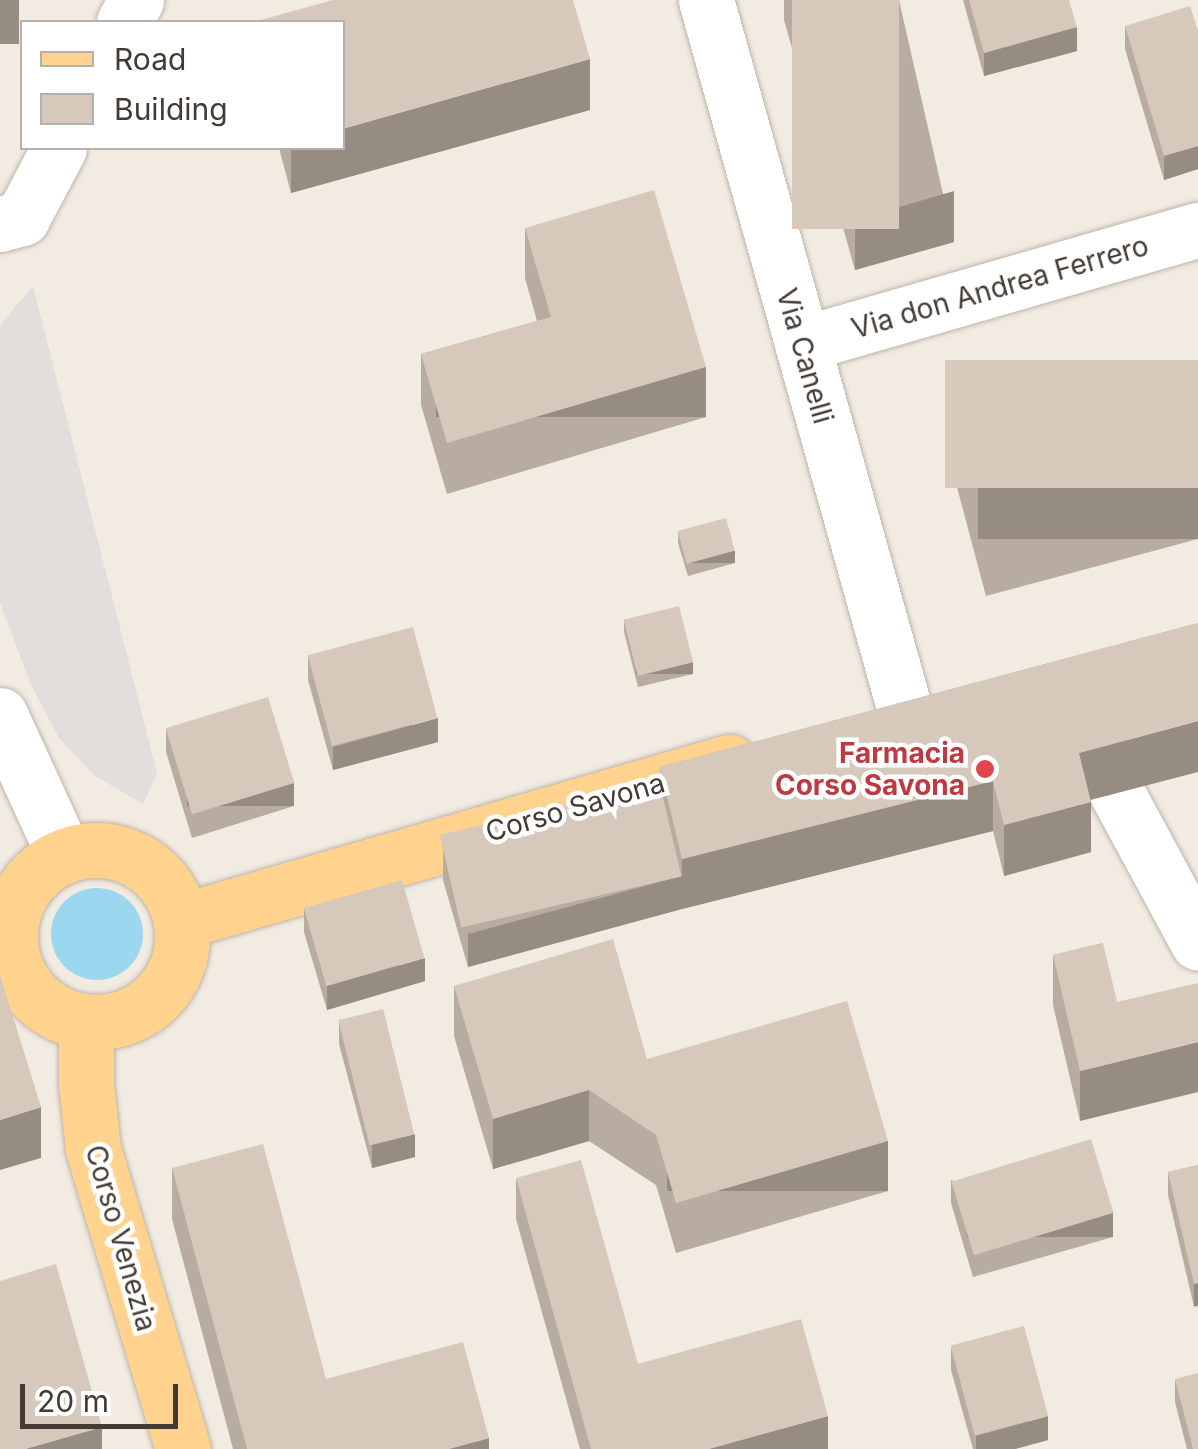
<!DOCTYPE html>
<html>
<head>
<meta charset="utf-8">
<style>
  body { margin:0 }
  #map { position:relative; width:1198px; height:1449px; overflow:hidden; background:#f1ebe2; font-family:Inter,sans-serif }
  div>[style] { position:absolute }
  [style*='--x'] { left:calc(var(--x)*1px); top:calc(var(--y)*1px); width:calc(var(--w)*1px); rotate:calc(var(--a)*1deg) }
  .parking>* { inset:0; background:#e1dedb }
  .water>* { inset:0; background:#9cd7f0 }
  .round { border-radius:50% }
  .roads { filter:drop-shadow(0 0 2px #bfb4a8) drop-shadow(0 0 2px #bfb4a8) }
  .street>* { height:55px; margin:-27.5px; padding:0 27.5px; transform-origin:27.5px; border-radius:27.5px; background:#fff }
  .primary>* { height:55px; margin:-27.5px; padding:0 27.5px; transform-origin:27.5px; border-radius:27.5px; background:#ffd28d }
  .primary>.ring { margin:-27.5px; padding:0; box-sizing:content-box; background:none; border:55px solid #ffd28d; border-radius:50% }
  .wall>* { inset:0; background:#b8aca0 }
  .shaded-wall>* { inset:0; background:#968c82; transform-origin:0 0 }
  .building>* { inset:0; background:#d6c8ba; transform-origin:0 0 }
  .dots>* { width:28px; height:28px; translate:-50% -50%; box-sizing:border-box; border:5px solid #fff; border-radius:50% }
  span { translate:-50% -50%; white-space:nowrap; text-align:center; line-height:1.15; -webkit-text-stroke:9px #fff; paint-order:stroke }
  .street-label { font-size:28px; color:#433b33 }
  .health-label { font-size:28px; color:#be3a42; font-weight:700 }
  .right { translate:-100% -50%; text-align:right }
  .legend { position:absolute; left:20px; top:20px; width:325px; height:130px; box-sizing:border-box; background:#fff; border:2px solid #b4b1ad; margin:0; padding:12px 18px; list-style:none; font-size:30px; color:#433b33 }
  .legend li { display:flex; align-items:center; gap:20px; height:50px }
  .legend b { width:50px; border:2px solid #b4b1ad }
  .scale { position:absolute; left:20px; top:1384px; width:158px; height:45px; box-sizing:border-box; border:5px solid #433b33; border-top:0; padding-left:12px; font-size:30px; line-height:35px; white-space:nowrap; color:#433b33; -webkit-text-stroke:8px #fff; paint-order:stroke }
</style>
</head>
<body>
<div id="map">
  <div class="parking">
    <i style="clip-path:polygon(33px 286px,157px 773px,143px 804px,95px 776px,59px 738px,31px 685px,0 603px,0 325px)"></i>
  </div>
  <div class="water">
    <i class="round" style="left:51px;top:888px;width:92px;height:92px"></i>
  </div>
  <div class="roads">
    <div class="street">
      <i style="--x:706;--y:0;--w:738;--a:74.36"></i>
      <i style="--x:124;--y:22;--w:25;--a:-61"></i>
      <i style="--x:0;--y:224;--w:23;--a:-15"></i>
      <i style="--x:22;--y:218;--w:79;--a:-62.1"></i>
      <i style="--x:802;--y:344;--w:412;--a:-16.1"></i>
      <i style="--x:0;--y:715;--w:154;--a:65.4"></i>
      <i style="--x:1117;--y:793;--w:170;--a:61.6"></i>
    </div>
    <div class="primary">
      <i class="ring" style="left:10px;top:850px;width:117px;height:117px"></i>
      <i style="--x:182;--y:921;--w:570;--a:-16.21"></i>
      <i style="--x:86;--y:1023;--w:61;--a:90"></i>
      <i style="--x:86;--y:1084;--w:65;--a:83.9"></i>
      <i style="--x:93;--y:1149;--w:313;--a:73.3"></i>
    </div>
  </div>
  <div class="wall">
    <i style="clip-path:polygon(784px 0,899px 0,954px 242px,855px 270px,784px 20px)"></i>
    <i style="clip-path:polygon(963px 0,1069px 0,1077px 51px,984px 76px)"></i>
    <i style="clip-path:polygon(1125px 26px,1198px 31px,1198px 169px,1164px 180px,1125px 49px)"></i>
    <i style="clip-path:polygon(590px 110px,291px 193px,279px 148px,342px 148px)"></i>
    <i style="clip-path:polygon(525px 228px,706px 417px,447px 494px,421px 405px,421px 354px,537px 321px,525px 278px)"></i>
    <i style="clip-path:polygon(1198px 360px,1198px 539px,986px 596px,954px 476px,954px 426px)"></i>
    <i style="clip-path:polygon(678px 531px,735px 563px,688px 576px,678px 543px)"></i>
    <i style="clip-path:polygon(624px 619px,693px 674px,638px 687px,624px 632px)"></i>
    <i style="clip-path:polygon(1198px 623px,1091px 800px,1091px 852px,1004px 876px,993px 831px,682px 909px,468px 967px,443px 880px,443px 847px,660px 784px,660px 767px)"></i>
    <i style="clip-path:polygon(308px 656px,438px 742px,333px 770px,308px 680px)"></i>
    <i style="clip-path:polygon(166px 728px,294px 806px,192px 838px,166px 752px)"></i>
    <i style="clip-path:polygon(304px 908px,425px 981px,327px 1010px,304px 932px)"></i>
    <i style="clip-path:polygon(1103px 943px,1080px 1121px,1053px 1005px,1053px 955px)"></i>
    <i style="clip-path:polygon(454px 986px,647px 1059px,888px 1191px,676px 1253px,656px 1185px,589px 1141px,493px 1169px,454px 1036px)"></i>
    <i style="clip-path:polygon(339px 1021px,415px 1157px,372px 1168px,339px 1044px)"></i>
    <i style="clip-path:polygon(1198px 1165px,1198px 1306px,1194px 1307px,1168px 1195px,1168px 1172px)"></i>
    <i style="clip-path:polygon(172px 1168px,326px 1379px,489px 1449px,233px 1449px,172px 1219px)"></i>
    <i style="clip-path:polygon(516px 1178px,638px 1364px,828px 1449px,580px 1449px,516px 1219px)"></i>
    <i style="clip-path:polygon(951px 1180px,1113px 1237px,973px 1277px,951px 1203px)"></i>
    <i style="clip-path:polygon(951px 1347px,1048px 1440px,1015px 1449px,973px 1449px,951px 1370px)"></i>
    <i style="clip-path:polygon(1175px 1379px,1198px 1449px,1187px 1449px,1175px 1402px)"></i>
  </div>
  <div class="shaded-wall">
    <i style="left:0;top:0;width:19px;height:44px"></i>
    <i style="clip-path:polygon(1077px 27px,1077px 51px,984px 76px,984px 53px)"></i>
    <i style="clip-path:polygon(590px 59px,590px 110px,291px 193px,291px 148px,342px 148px,342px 129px)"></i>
    <i style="clip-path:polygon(1198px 146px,1198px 169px,1164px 180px,1164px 156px)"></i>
    <i style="clip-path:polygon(954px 191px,954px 242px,855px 270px,855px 220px)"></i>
    <i style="left:706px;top:367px;width:50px;height:270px;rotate:90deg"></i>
    <i style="left:1198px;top:488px;width:51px;height:220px;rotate:90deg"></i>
    <i style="left:735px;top:551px;width:12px;height:49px;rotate:90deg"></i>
    <i style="left:693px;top:662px;width:12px;height:57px;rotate:90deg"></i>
    <i style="clip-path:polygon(438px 718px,438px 742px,333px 770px,333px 747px)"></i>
    <i style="clip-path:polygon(1198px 721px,1198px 772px,1079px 803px,1079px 753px)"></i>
    <i style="clip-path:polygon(993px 781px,993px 831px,682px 909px,468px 967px,468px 934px,682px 876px,682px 859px)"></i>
    <i style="left:294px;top:783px;width:23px;height:107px;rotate:90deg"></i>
    <i style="clip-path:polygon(1091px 802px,1091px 852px,1004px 876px,1004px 825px)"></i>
    <i style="clip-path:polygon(425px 958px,425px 981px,327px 1010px,327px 986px)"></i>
    <i style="clip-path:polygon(1198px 1042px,1198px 1092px,1080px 1121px,1080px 1071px)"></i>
    <i style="clip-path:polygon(589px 1090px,589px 1141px,493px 1169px,493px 1119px)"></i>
    <i style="clip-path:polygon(41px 1107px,41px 1158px,0 1170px,0 1120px)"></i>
    <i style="clip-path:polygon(415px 1134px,415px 1157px,372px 1168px,372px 1145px)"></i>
    <i style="left:888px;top:1141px;width:50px;height:221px;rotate:90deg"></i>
    <i style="left:1113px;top:1213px;width:24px;height:146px;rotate:90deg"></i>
    <i style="left:1198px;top:1283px;width:23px;height:4px;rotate:90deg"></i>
    <i style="clip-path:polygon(828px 1416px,828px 1449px,709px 1449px)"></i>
    <i style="clip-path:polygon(1048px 1416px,1048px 1440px,1015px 1449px,976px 1449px,976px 1436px)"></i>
    <i style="clip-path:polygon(102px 1427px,102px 1449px,25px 1449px)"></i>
    <i style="clip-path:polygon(489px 1438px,489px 1449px,449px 1449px)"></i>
  </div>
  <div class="building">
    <i style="clip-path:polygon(333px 0,573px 0,590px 59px,342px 129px,342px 22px,258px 22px,257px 21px)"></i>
    <i style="left:792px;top:0;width:107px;height:229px"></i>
    <i style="clip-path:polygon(969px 0,1069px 0,1077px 27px,984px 53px)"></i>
    <i style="clip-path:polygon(1190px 6px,1198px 31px,1198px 146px,1164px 156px,1125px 26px)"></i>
    <i style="clip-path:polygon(654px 190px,706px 367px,447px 443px,421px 354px,551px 317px,525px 228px)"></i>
    <i style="left:1198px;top:360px;width:128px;height:253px;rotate:90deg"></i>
    <i style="left:726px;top:518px;width:34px;height:50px;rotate:75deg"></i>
    <i style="left:679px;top:606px;width:58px;height:57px;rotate:76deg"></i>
    <i style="clip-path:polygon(1198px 623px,1198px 721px,1079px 753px,1091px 802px,1004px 825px,993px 781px,682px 859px,660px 767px)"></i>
    <i style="left:413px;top:627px;width:94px;height:109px;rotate:75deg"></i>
    <i style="left:268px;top:697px;width:90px;height:107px;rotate:73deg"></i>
    <i style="left:660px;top:784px;width:95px;height:226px;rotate:77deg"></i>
    <i style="left:402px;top:880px;width:81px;height:102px;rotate:74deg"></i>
    <i style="clip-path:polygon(613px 939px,647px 1059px,847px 1001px,888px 1141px,676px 1203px,656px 1135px,589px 1090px,493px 1119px,454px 986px)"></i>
    <i style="clip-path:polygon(1103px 943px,1117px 1002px,1198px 983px,1198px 1042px,1080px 1071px,1053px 955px)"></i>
    <i style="clip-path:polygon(0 975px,41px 1107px,0 1120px)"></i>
    <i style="left:383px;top:1009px;width:129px;height:46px;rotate:76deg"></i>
    <i style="left:1091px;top:1139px;width:77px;height:146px;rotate:73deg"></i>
    <i style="clip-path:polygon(263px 1144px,326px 1379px,463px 1342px,489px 1438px,449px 1449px,247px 1449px,172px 1168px)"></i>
    <i style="clip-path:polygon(581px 1160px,638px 1364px,801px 1319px,828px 1416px,709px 1449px,591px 1449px,516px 1178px)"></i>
    <i style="clip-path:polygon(1198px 1165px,1198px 1283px,1194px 1284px,1168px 1172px)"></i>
    <i style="clip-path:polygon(56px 1264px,102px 1427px,25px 1449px,0 1449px,0 1281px)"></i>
    <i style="left:1024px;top:1326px;width:93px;height:76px;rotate:75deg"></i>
    <i style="clip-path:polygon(1198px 1373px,1198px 1449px,1193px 1449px,1175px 1379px)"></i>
  </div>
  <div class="dots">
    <i style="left:985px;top:769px;background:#e0444e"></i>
  </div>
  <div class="street-label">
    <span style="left:1000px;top:287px;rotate:-16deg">Via don Andrea Ferrero</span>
    <span style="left:805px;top:356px;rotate:74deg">Via Canelli</span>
    <span style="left:575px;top:807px;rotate:-16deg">Corso Savona</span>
    <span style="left:121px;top:1238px;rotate:74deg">Corso Venezia</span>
  </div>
  <div class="health-label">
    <span class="right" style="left:965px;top:769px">Farmacia<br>Corso Savona</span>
  </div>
  <ul class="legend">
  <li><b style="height:12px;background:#ffd28d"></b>Road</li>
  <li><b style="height:28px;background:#d6c8ba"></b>Building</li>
  </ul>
  <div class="scale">20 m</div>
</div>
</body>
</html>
